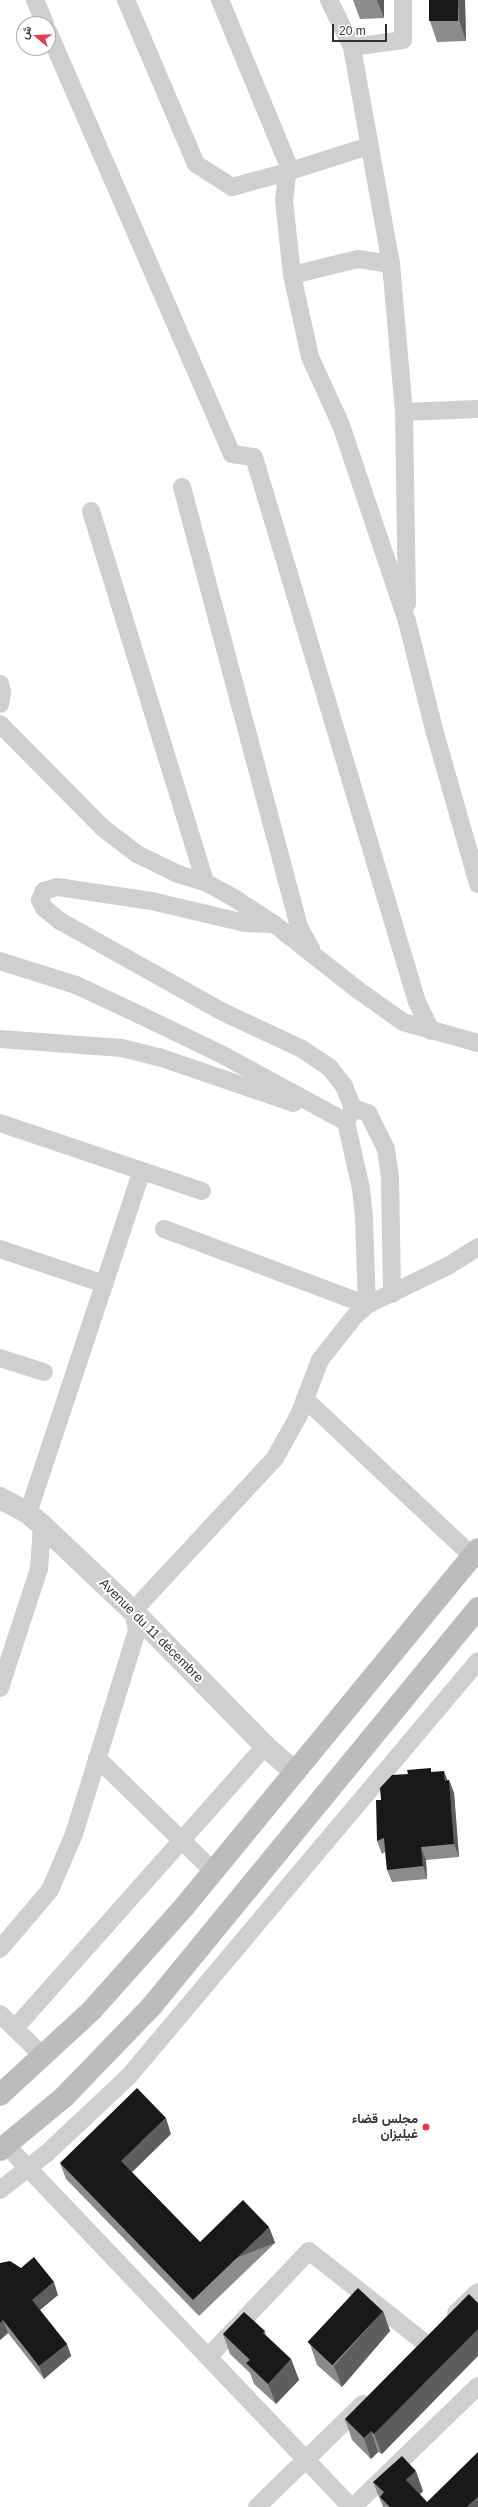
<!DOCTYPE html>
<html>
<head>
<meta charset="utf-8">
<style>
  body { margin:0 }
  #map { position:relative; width:478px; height:2507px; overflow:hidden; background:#fff; font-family:Arial,Vazirmatn,sans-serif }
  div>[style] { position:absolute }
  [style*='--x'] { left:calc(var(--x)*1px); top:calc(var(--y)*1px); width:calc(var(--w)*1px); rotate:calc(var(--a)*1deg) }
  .minor>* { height:18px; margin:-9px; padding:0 9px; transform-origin:9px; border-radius:9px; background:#cfcfcf }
  .tertiary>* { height:22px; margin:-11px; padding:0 11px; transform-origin:11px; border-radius:11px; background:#cfcfcf }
  .secondary>* { height:22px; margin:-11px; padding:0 11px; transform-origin:11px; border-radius:11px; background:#bcbcbc }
  .wall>* { inset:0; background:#8c8c8c }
  .shaded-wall>* { inset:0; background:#5e5e5e; transform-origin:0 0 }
  .building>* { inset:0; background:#191919; transform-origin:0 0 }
  .dots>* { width:11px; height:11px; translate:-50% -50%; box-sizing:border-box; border:2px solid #fff; border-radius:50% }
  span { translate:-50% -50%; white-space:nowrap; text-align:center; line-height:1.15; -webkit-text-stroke:4px #fff; paint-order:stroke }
  .street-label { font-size:13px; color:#323232 }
  .poi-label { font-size:13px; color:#323232; font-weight:700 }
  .right { translate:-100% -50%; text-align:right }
  .north { position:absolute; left:16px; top:16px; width:40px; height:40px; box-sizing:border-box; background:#fff; border:1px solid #adadad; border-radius:50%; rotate:289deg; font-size:11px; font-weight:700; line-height:16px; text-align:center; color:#323232 }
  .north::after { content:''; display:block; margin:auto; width:14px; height:18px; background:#e43955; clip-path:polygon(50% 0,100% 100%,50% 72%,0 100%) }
  .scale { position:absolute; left:332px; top:24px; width:55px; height:18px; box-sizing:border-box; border:2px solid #323232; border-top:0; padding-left:5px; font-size:12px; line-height:14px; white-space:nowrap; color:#323232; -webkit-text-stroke:3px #fff; paint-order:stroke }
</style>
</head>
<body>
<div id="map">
  <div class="minor">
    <i style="--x:35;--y:0;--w:26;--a:67"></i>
    <i style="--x:126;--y:0;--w:178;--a:66.9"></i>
    <i style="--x:196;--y:164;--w:43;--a:32.6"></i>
    <i style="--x:232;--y:187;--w:57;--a:-15.3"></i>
    <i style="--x:287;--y:172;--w:86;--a:-17.6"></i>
    <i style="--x:220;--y:0;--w:178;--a:67.5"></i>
    <i style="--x:288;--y:164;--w:36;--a:96"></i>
    <i style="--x:284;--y:200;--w:75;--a:83.9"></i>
    <i style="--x:292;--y:275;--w:84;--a:77.6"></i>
    <i style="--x:310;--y:357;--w:75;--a:65.5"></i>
    <i style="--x:341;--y:425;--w:207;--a:71.4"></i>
    <i style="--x:407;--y:621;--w:115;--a:76"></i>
    <i style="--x:435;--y:733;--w:157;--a:74.1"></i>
    <i style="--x:329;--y:0;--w:52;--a:63.9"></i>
    <i style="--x:352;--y:47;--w:51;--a:-7.8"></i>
    <i style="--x:403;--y:40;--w:40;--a:-90"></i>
    <i style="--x:48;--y:31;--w:461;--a:66.5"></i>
    <i style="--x:232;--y:454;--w:22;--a:8"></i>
    <i style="--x:254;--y:457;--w:569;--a:73.35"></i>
    <i style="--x:417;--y:1002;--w:32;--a:64"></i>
    <i style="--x:391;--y:264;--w:149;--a:85"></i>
    <i style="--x:404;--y:412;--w:192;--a:89.1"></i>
    <i style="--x:292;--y:275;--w:68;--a:-13.6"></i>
    <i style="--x:358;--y:259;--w:33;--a:9"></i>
    <i style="--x:391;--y:264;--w:220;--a:-100.2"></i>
    <i style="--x:404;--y:412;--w:74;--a:-2.3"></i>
    <i style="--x:182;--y:487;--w:455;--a:75.1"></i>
    <i style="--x:299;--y:927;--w:25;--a:61"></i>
    <i style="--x:91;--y:511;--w:388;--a:72.9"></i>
    <i style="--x:0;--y:684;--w:8;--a:76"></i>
    <i style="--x:2;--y:692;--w:12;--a:99"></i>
    <i style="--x:0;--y:724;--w:146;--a:45.3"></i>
    <i style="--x:103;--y:828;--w:43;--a:37.4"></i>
    <i style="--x:137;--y:854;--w:46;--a:26"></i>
    <i style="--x:178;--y:874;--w:28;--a:17"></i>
    <i style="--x:205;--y:882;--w:37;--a:29"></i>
    <i style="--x:237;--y:900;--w:44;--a:33"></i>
    <i style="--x:274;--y:924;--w:107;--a:38.2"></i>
    <i style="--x:358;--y:990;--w:55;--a:35.4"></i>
    <i style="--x:403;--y:1022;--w:78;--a:15.6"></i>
    <i style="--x:274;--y:924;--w:29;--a:-178"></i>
    <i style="--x:245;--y:923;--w:97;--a:-166.8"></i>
    <i style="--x:151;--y:901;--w:95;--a:-171.5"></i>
    <i style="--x:57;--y:887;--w:14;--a:163"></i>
    <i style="--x:44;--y:891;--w:10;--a:114"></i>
    <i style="--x:40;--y:900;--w:9;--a:63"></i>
    <i style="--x:44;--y:908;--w:21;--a:39"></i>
    <i style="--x:60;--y:921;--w:187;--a:29.2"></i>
    <i style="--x:223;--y:1012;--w:87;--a:25.1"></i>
    <i style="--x:302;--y:1049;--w:34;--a:34"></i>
    <i style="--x:330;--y:1068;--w:23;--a:52"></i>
    <i style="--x:344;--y:1086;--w:24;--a:68"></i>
    <i style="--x:0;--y:961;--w:80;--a:17.5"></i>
    <i style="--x:76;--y:985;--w:71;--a:25.1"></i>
    <i style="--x:140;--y:1015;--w:90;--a:25.7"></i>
    <i style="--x:221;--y:1054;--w:142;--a:28.5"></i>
    <i style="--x:0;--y:1039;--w:122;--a:4.2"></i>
    <i style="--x:122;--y:1048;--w:38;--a:14"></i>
    <i style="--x:159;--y:1057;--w:142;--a:18.9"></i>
    <i style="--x:0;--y:1123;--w:213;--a:18.6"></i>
    <i style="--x:164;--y:1229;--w:217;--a:20.5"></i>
    <i style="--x:367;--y:1305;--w:88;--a:-92"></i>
    <i style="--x:364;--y:1217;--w:28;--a:-96"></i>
    <i style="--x:361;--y:1189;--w:69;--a:-102.6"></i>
    <i style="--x:346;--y:1122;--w:16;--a:-63"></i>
    <i style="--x:353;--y:1108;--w:16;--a:18"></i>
    <i style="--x:368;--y:1113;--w:40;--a:63.4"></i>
    <i style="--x:386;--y:1149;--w:27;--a:82"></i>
    <i style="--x:390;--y:1176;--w:118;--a:89"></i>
    <i style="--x:0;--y:1249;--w:110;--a:18.6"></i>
    <i style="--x:0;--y:1358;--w:46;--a:17.7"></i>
    <i style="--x:305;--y:1399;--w:229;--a:43.2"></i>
    <i style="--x:28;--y:1513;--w:360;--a:-71.6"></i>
    <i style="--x:0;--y:1688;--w:125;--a:-71.9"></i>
    <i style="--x:39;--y:1569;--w:44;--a:-86.1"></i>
    <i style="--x:97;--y:1758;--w:162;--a:44.2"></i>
    <i style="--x:0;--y:1949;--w:77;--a:-49.7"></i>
    <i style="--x:50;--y:1890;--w:61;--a:-66.8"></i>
    <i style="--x:74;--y:1834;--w:213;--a:-72.8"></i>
    <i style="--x:137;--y:1631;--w:20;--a:-101"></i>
    <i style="--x:133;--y:1611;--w:209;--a:-47.1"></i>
    <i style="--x:275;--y:1458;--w:49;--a:-60.8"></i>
    <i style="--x:299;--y:1415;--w:59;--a:-69.1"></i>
    <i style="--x:320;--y:1360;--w:53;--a:-51.8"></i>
    <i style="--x:353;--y:1318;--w:19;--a:-43"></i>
    <i style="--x:367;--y:1305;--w:90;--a:-25.7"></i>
    <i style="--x:448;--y:1266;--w:36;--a:-32"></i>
    <i style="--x:0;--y:2014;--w:60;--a:44.3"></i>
    <i style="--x:15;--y:2028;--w:377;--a:-48.4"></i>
    <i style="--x:6;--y:2145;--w:500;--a:46.38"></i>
    <i style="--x:0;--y:2190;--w:60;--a:-38.2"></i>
    <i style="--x:47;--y:2153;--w:112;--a:-43.2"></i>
    <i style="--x:129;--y:2076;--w:542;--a:-49.94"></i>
    <i style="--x:456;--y:2313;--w:30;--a:-44"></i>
    <i style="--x:208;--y:2357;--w:146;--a:-46.4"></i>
    <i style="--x:309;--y:2251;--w:148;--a:38.4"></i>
    <i style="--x:257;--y:2507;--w:148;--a:-44.2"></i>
    <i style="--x:353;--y:2507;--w:174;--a:-44.1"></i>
  </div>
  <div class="tertiary">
    <i style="--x:0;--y:1498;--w:32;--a:28"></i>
    <i style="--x:28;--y:1513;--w:18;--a:41"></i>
    <i style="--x:42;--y:1525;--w:125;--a:43.4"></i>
    <i style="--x:133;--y:1611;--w:189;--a:45.6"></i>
    <i style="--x:265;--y:1746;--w:40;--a:41"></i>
  </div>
  <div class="secondary">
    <i style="--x:0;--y:2095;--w:125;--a:-42.7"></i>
    <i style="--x:92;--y:2010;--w:138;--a:-48.2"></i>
    <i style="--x:184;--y:1907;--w:463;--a:-50.6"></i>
    <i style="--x:0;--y:2150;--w:83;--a:-39.6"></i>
    <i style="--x:64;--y:2097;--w:125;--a:-46"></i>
    <i style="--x:151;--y:2007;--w:516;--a:-50.66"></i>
  </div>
  <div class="wall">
    <i style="clip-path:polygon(353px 0,384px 0,384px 18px,360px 19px)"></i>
    <i style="clip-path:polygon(465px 0,466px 41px,437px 42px,430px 21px)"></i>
    <i style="clip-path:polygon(432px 1772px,447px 1781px,449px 1780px,454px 1793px,459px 1857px,426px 1860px,427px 1879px,392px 1882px,387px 1870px,385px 1852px,382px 1854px,377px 1841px,381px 1800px)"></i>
    <i style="clip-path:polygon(171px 2134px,132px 2172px,200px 2242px,269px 2227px,275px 2243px,199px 2316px,66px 2179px,60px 2163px)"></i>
    <i style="clip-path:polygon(0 2263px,58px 2295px,40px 2310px,67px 2344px,71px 2356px,44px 2379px,8px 2333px,0 2340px)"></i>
    <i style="clip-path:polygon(469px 2294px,382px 2454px,378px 2452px,371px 2459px,352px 2440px,345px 2419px)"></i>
    <i style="clip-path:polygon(383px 2311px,390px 2331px,342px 2387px,317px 2365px,310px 2344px)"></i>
    <i style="clip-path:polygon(265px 2331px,266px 2335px,291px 2359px,299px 2380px,276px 2404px,254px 2384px,250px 2373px,230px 2354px,223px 2334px)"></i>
    <i style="clip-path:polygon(373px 2482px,423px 2491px,420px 2494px,427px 2502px,478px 2507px,383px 2507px,382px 2504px,381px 2502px)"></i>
  </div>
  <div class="shaded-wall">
    <i style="clip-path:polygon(377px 0,384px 0,384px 18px)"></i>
    <i style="clip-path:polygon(458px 0,465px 0,466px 41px,459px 20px)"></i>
    <i style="clip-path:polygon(444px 1771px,449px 1784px,445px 1781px)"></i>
    <i style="clip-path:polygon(449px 1780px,454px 1793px,459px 1857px,454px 1844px)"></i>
    <i style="clip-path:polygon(421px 1847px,426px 1860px,427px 1879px,423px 1866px)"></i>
    <i style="clip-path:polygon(166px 2118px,171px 2134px,127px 2177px,121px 2161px)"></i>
    <i style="left:269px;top:2227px;width:17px;height:105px;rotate:69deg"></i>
    <i style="clip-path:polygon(54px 2282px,58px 2295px,36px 2313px,32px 2300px)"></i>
    <i style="clip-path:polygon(383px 2311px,390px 2331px,342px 2387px,334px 2366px)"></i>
    <i style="clip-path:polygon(3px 2320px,8px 2333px,0 2340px,0 2323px)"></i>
    <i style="clip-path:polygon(478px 2328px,478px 2356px,382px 2454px,374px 2434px)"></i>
    <i style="clip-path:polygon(67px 2344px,71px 2356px,44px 2379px,39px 2366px)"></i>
    <i style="clip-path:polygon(291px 2359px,299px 2380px,276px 2404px,268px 2384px)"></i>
    <i style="clip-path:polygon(371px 2431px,378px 2452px,371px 2459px,364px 2438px)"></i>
    <i style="clip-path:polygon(416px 2471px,423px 2491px,414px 2501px,406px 2480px)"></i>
    <i style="clip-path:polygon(478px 2497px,478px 2507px,467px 2507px)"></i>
  </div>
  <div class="building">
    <i style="left:429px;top:0;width:29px;height:21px"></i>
    <i style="clip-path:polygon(431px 1768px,431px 1772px,444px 1771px,445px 1781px,449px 1780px,454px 1844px,421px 1847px,423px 1866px,387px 1870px,384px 1838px,377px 1841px,376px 1800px,381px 1800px,380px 1788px,392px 1775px,408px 1774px,407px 1770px)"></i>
    <i style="clip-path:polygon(137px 2088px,166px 2118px,121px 2161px,200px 2242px,243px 2200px,269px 2227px,193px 2300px,60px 2163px)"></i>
    <i style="clip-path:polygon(34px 2257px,54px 2282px,32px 2300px,67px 2344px,39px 2366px,3px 2320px,0 2323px,0 2263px,10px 2261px,21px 2268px)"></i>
    <i style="left:358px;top:2288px;width:34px;height:74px;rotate:43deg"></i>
    <i style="clip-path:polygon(469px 2294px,478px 2303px,478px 2329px,374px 2434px,371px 2431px,364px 2438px,345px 2419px)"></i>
    <i style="clip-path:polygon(244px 2312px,265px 2331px,263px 2333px,291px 2359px,268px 2384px,246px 2363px,250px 2360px,223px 2334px)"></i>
    <i style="clip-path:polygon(478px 2452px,478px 2497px,467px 2507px,390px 2507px,380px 2497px,384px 2492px,373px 2482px,402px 2456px,416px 2471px,406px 2480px,427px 2502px)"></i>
  </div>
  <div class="dots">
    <i style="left:426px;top:2127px;background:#e43955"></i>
  </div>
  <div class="street-label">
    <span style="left:151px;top:1631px;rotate:45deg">Avenue du 11 décembre</span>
  </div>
  <div class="poi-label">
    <span class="right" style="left:418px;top:2127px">مجلس قضاء<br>غيليزان</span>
  </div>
  <div class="north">ش</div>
  <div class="scale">20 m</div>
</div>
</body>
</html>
